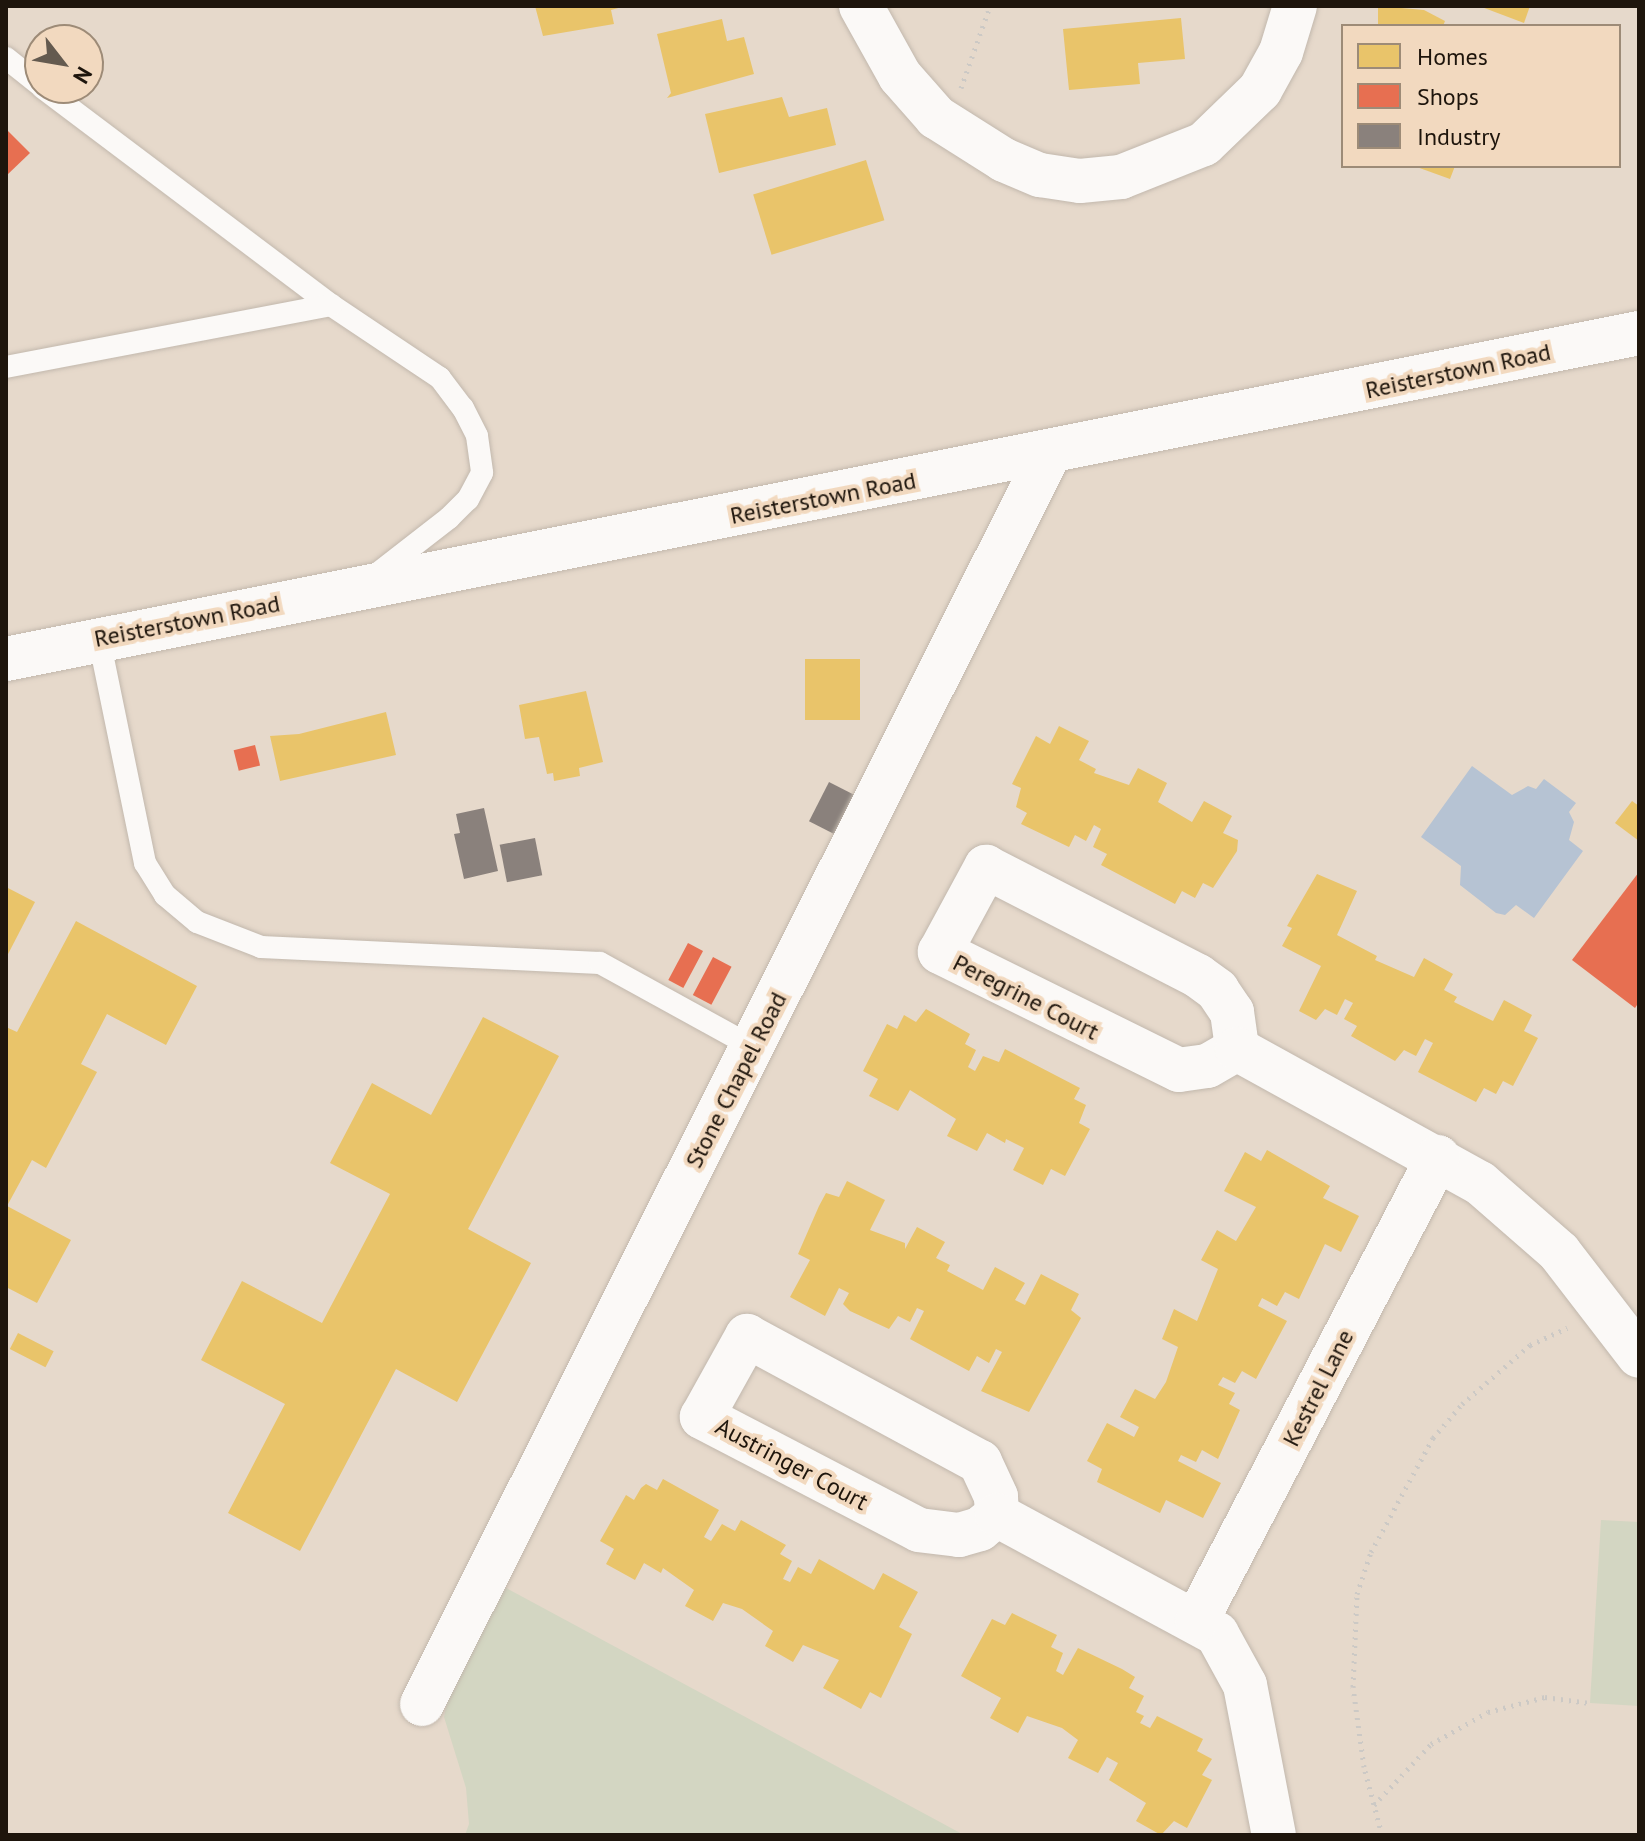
<!DOCTYPE html>
<html>
<head>
<meta charset="utf-8">
<style>
  body { margin:0 }
  #map { position:relative; width:1645px; height:1841px; overflow:hidden; background:#e6d9cb; font-family:"PT Sans",sans-serif }
  div>[style] { position:absolute }
  [style*='--x'] { left:calc(var(--x)*1px); top:calc(var(--y)*1px); width:calc(var(--w)*1px); rotate:calc(var(--a)*1deg) }
  .green>* { inset:0; background:#d3d6c2 }
  .water>* { inset:0; background:#b6c3d3 }
  .homes>* { inset:0; background:#e9c46a; transform-origin:0 0 }
  .shops>* { inset:0; background:#e76f51; transform-origin:0 0 }
  .industry>* { inset:0; background:#8a817c; transform-origin:0 0 }
  .path>* { height:5px; margin-top:-2.5px; transform-origin:0; background:repeating-linear-gradient(90deg,#ccc9c5 0 2px,transparent 0 8px) }
  .roads { filter:drop-shadow(0 0 2px #c2b8ad) drop-shadow(0 0 2px #c2b8ad) }
  .lane>* { height:22px; margin:-11px; padding:0 11px; transform-origin:11px; border-radius:11px; background:#fbf9f7 }
  .street>* { height:44px; margin:-22px; padding:0 22px; transform-origin:22px; border-radius:22px; background:#fbf9f7 }
  .primary>* { height:44px; margin:-22px; padding:0 22px; transform-origin:22px; border-radius:22px; background:#fbf9f7 }
  span { translate:-50% -50%; white-space:nowrap; text-align:center; line-height:1.15; -webkit-text-stroke:8px #f2d9bf; paint-order:stroke }
  .street-label { font-size:24px; color:#1e150c }
  .frame { position:absolute; inset:0; border:8px solid #1e150c; pointer-events:none }
  .legend { position:absolute; left:1341px; top:24px; width:280px; height:144px; box-sizing:border-box; background:#f2d9bf; border:2px solid #9d8b77; margin:0; padding:10px 14px; list-style:none; font-size:24px; color:#1e150c }
  .legend li { display:flex; align-items:center; gap:16px; height:40px }
  .legend b { width:40px; border:2px solid #9d8b77 }
  .north { position:absolute; left:24px; top:24px; width:80px; height:80px; box-sizing:border-box; background:#f2d9bf; border:2px solid #9d8b77; border-radius:50%; rotate:121deg; font-size:22px; font-weight:700; line-height:32px; text-align:center; color:#1e150c }
  .north::after { content:''; display:block; margin:auto; width:28px; height:36px; background:#645a4f; clip-path:polygon(50% 0,100% 100%,50% 72%,0 100%) }
</style>
</head>
<body>
<div id="map">
  <div class="green">
    <i style="clip-path:polygon(1601px 1520px,1639px 1522px,1639px 1706px,1590px 1703px)"></i>
    <i style="clip-path:polygon(497px 1583px,964px 1835px,465px 1835px,469px 1824px,466px 1788px,444px 1717px,450px 1686px)"></i>
  </div>
  <div class="water">
    <i style="clip-path:polygon(1472px 766px,1512px 795px,1528px 786px,1536px 789px,1544px 779px,1576px 803px,1569px 812px,1574px 822px,1569px 840px,1583px 851px,1534px 918px,1516px 905px,1505px 915px,1496px 913px,1460px 885px,1461px 866px,1421px 837px)"></i>
  </div>
  <div class="homes">
    <i style="clip-path:polygon(535px 6px,622px 6px,622px 7px,611px 10px,614px 24px,543px 36px)"></i>
    <i style="clip-path:polygon(1378px 6px,1424px 10px,1445px 21px,1443px 26px,1378px 26px)"></i>
    <i style="clip-path:polygon(1479px 6px,1530px 6px,1524px 23px)"></i>
    <i style="clip-path:polygon(1181px 18px,1185px 59px,1138px 63px,1140px 84px,1069px 90px,1063px 29px)"></i>
    <i style="clip-path:polygon(722px 19px,727px 41px,744px 37px,754px 74px,667px 98px,671px 93px,657px 34px)"></i>
    <i style="clip-path:polygon(782px 97px,789px 117px,827px 108px,836px 145px,719px 173px,705px 114px)"></i>
    <i style="left:866px;top:160px;width:63px;height:118px;rotate:73deg"></i>
    <i style="clip-path:polygon(1414px 166px,1455px 166px,1450px 179px)"></i>
    <i style="left:805px;top:659px;width:55px;height:61px"></i>
    <i style="clip-path:polygon(586px 691px,603px 762px,579px 768px,580px 776px,554px 781px,553px 773px,547px 774px,539px 737px,525px 739px,519px 705px)"></i>
    <i style="clip-path:polygon(386px 712px,396px 755px,280px 781px,270px 736px,299px 734px)"></i>
    <i style="clip-path:polygon(1059px 726px,1089px 741px,1079px 760px,1096px 769px,1094px 773px,1129px 785px,1138px 768px,1167px 783px,1158px 802px,1192px 822px,1204px 801px,1232px 816px,1223px 833px,1238px 840px,1237px 851px,1213px 888px,1203px 883px,1195px 898px,1182px 891px,1175px 904px,1101px 865px,1107px 854px,1093px 847px,1101px 829px,1094px 825px,1086px 841px,1075px 835px,1069px 847px,1021px 824px,1027px 813px,1016px 807px,1021px 788px,1012px 784px,1036px 736px,1050px 744px)"></i>
    <i style="clip-path:polygon(1632px 801px,1639px 806px,1639px 841px,1615px 823px)"></i>
    <i style="clip-path:polygon(1317px 874px,1357px 891px,1337px 935px,1377px 956px,1375px 960px,1414px 977px,1424px 958px,1453px 974px,1444px 990px,1457px 997px,1454px 1002px,1493px 1021px,1504px 1000px,1532px 1015px,1524px 1031px,1538px 1038px,1513px 1086px,1503px 1081px,1496px 1094px,1484px 1088px,1476px 1102px,1418px 1072px,1433px 1043px,1425px 1039px,1416px 1056px,1404px 1050px,1395px 1061px,1351px 1036px,1357px 1026px,1344px 1019px,1353px 1003px,1345px 999px,1337px 1015px,1325px 1009px,1316px 1020px,1299px 1011px,1321px 966px,1282px 946px,1292px 928px,1287px 926px)"></i>
    <i style="clip-path:polygon(6px 887px,35px 902px,6px 958px)"></i>
    <i style="clip-path:polygon(76px 921px,197px 986px,166px 1045px,107px 1014px,81px 1064px,97px 1072px,46px 1168px,32px 1160px,7px 1206px,71px 1240px,37px 1303px,6px 1287px,6px 1027px,17px 1032px)"></i>
    <i style="clip-path:polygon(926px 1009px,970px 1034px,965px 1044px,976px 1050px,968px 1067px,975px 1071px,983px 1056px,999px 1062px,1005px 1049px,1080px 1088px,1074px 1099px,1086px 1105px,1079px 1123px,1090px 1129px,1065px 1176px,1051px 1169px,1043px 1185px,1013px 1170px,1024px 1148px,1006px 1139px,1005px 1143px,987px 1133px,977px 1151px,947px 1136px,956px 1119px,910px 1090px,898px 1111px,869px 1096px,878px 1079px,863px 1071px,887px 1024px,897px 1029px,904px 1015px,916px 1022px)"></i>
    <i style="clip-path:polygon(483px 1017px,559px 1056px,468px 1229px,531px 1263px,457px 1402px,396px 1369px,300px 1551px,228px 1513px,285px 1404px,201px 1360px,242px 1281px,322px 1323px,390px 1194px,330px 1163px,372px 1083px,431px 1115px)"></i>
    <i style="clip-path:polygon(1267px 1150px,1330px 1186px,1323px 1198px,1359px 1216px,1341px 1252px,1325px 1244px,1299px 1299px,1285px 1292px,1277px 1306px,1262px 1298px,1258px 1306px,1287px 1321px,1256px 1379px,1242px 1371px,1235px 1383px,1223px 1377px,1218px 1385px,1235px 1393px,1229px 1404px,1240px 1410px,1218px 1459px,1202px 1450px,1196px 1462px,1181px 1455px,1178px 1461px,1221px 1483px,1203px 1518px,1166px 1500px,1160px 1513px,1097px 1482px,1102px 1469px,1087px 1461px,1107px 1423px,1134px 1437px,1139px 1427px,1120px 1417px,1135px 1389px,1155px 1399px,1166px 1382px,1178px 1347px,1162px 1339px,1174px 1309px,1197px 1321px,1218px 1269px,1201px 1260px,1217px 1230px,1236px 1241px,1256px 1207px,1224px 1191px,1245px 1152px,1261px 1161px)"></i>
    <i style="clip-path:polygon(847px 1181px,885px 1200px,870px 1230px,905px 1243px,905px 1249px,917px 1227px,945px 1242px,936px 1258px,950px 1265px,947px 1271px,983px 1290px,995px 1267px,1025px 1283px,1015px 1300px,1025px 1305px,1041px 1274px,1079px 1294px,1071px 1310px,1081px 1318px,1029px 1412px,981px 1391px,1002px 1352px,996px 1349px,989px 1363px,977px 1356px,969px 1371px,910px 1339px,924px 1311px,917px 1308px,910px 1322px,898px 1316px,889px 1329px,850px 1311px,843px 1304px,849px 1293px,839px 1288px,825px 1316px,790px 1297px,810px 1260px,798px 1254px,819px 1206px,826px 1193px,839px 1197px)"></i>
    <i style="left:18px;top:1333px;width:40px;height:18px;rotate:27deg"></i>
    <i style="clip-path:polygon(663px 1479px,719px 1510px,704px 1537px,711px 1541px,722px 1524px,735px 1531px,741px 1520px,786px 1545px,780px 1554px,792px 1561px,783px 1579px,790px 1582px,798px 1567px,811px 1574px,819px 1559px,874px 1590px,883px 1573px,918px 1592px,899px 1627px,912px 1634px,881px 1698px,870px 1692px,861px 1709px,823px 1688px,839px 1660px,803px 1645px,793px 1662px,765px 1646px,773px 1631px,742px 1609px,723px 1603px,713px 1621px,685px 1606px,694px 1590px,663px 1568px,661px 1573px,644px 1563px,635px 1580px,606px 1564px,614px 1549px,600px 1541px,626px 1495px,634px 1500px,641px 1488px,646px 1484px,657px 1490px)"></i>
    <i style="clip-path:polygon(1012px 1613px,1057px 1635px,1051px 1647px,1063px 1653px,1056px 1671px,1063px 1675px,1078px 1648px,1122px 1669px,1135px 1677px,1129px 1688px,1144px 1696px,1136px 1712px,1144px 1716px,1140px 1723px,1150px 1728px,1157px 1716px,1203px 1739px,1197px 1751px,1212px 1759px,1202px 1775px,1212px 1780px,1187px 1828px,1174px 1821px,1161px 1835px,1136px 1821px,1146px 1803px,1109px 1780px,1118px 1763px,1107px 1757px,1098px 1773px,1068px 1758px,1078px 1740px,1062px 1728px,1027px 1716px,1018px 1733px,990px 1718px,1001px 1698px,961px 1676px,992px 1619px,1005px 1625px)"></i>
  </div>
  <div class="shops">
    <i style="clip-path:polygon(6px 129px,30px 153px,6px 176px)"></i>
    <i style="left:255px;top:745px;width:21px;height:22px;rotate:76deg"></i>
    <i style="clip-path:polygon(1639px 872px,1639px 1002px,1635px 1008px,1572px 960px)"></i>
    <i style="left:688px;top:943px;width:17px;height:42px;rotate:28deg"></i>
    <i style="left:713px;top:957px;width:21px;height:43px;rotate:28deg"></i>
  </div>
  <div class="industry">
    <i style="left:829px;top:782px;width:38px;height:44px;rotate:27deg"></i>
    <i style="clip-path:polygon(484px 808px,498px 871px,464px 879px,454px 834px,460px 833px,456px 814px)"></i>
    <i style="left:535px;top:838px;width:38px;height:36px;rotate:79deg"></i>
  </div>
  <div class="path">
    <i style="--x:961;--y:88;--w:87;--a:-70.5"></i>
    <i style="--x:1374;--y:1805;--w:83;--a:-46.9"></i>
    <i style="--x:1431;--y:1744;--w:65;--a:-29.3"></i>
    <i style="--x:1488;--y:1712;--w:59;--a:-14.7"></i>
    <i style="--x:1545;--y:1697;--w:45;--a:7.6"></i>
    <i style="--x:1382;--y:1835;--w:70;--a:-104.8"></i>
    <i style="--x:1364;--y:1767;--w:81;--a:-97.8"></i>
    <i style="--x:1353;--y:1687;--w:93;--a:-87.5"></i>
    <i style="--x:1357;--y:1594;--w:44;--a:-71.6"></i>
    <i style="--x:1371;--y:1552;--w:130;--a:-61.5"></i>
    <i style="--x:1433;--y:1438;--w:45;--a:-49.5"></i>
    <i style="--x:1462;--y:1404;--w:90;--a:-40.9"></i>
    <i style="--x:1530;--y:1345;--w:41;--a:-24.7"></i>
  </div>
  <div class="roads">
    <div class="lane">
      <i style="--x:6;--y:58;--w:43;--a:38.5"></i>
      <i style="--x:43;--y:88;--w:361;--a:37"></i>
      <i style="--x:331;--y:305;--w:131;--a:33.8"></i>
      <i style="--x:440;--y:378;--w:38;--a:53"></i>
      <i style="--x:463;--y:408;--w:31;--a:63"></i>
      <i style="--x:477;--y:436;--w:37;--a:82"></i>
      <i style="--x:482;--y:473;--w:30;--a:118"></i>
      <i style="--x:468;--y:499;--w:27;--a:135"></i>
      <i style="--x:449;--y:518;--w:96;--a:142.2"></i>
      <i style="--x:6;--y:367;--w:331;--a:-10.8"></i>
      <i style="--x:99;--y:639;--w:229;--a:78.4"></i>
      <i style="--x:145;--y:863;--w:38;--a:58"></i>
      <i style="--x:165;--y:895;--w:42;--a:40.2"></i>
      <i style="--x:197;--y:922;--w:69;--a:21.3"></i>
      <i style="--x:261;--y:947;--w:339;--a:2.7"></i>
      <i style="--x:600;--y:963;--w:175;--a:28.8"></i>
    </div>
    <div class="street">
      <i style="--x:861;--y:6;--w:80;--a:60.9"></i>
      <i style="--x:900;--y:76;--w:55;--a:48.7"></i>
      <i style="--x:936;--y:117;--w:80;--a:32.3"></i>
      <i style="--x:1004;--y:160;--w:39;--a:23"></i>
      <i style="--x:1040;--y:175;--w:40;--a:8.5"></i>
      <i style="--x:1080;--y:181;--w:41;--a:-5.6"></i>
      <i style="--x:1121;--y:177;--w:89;--a:-21.7"></i>
      <i style="--x:1204;--y:144;--w:78;--a:-44"></i>
      <i style="--x:1260;--y:90;--w:43;--a:-61.1"></i>
      <i style="--x:1281;--y:52;--w:48;--a:-73.1"></i>
      <i style="--x:1237;--y:1049;--w:34;--a:150"></i>
      <i style="--x:1207;--y:1066;--w:28;--a:172"></i>
      <i style="--x:1179;--y:1070;--w:267;--a:-153.7"></i>
      <i style="--x:940;--y:952;--w:97;--a:-61.6"></i>
      <i style="--x:986;--y:867;--w:238;--a:27.2"></i>
      <i style="--x:1198;--y:976;--w:24;--a:36"></i>
      <i style="--x:1217;--y:990;--w:27;--a:56"></i>
      <i style="--x:1232;--y:1012;--w:37;--a:82"></i>
      <i style="--x:1237;--y:1049;--w:277;--a:28.9"></i>
      <i style="--x:1480;--y:1183;--w:105;--a:41.1"></i>
      <i style="--x:1559;--y:1252;--w:131;--a:52.4"></i>
      <i style="--x:747;--y:1336;--w:265;--a:28.4"></i>
      <i style="--x:980;--y:1462;--w:38;--a:65"></i>
      <i style="--x:996;--y:1497;--w:18;--a:87"></i>
      <i style="--x:997;--y:1515;--w:22;--a:141"></i>
      <i style="--x:980;--y:1529;--w:22;--a:164"></i>
      <i style="--x:959;--y:1535;--w:40;--a:-172.9"></i>
      <i style="--x:919;--y:1530;--w:245;--a:-152.5"></i>
      <i style="--x:702;--y:1417;--w:93;--a:-60.9"></i>
      <i style="--x:997;--y:1515;--w:250;--a:28.4"></i>
      <i style="--x:1217;--y:1634;--w:58;--a:61.2"></i>
      <i style="--x:1245;--y:1685;--w:153;--a:79.1"></i>
      <i style="--x:1197;--y:1620;--w:522;--a:-62.5"></i>
      <i style="--x:422;--y:1704;--w:1398;--a:-63.36"></i>
    </div>
    <div class="primary">
      <i style="--x:6;--y:659;--w:1665;--a:-11.29"></i>
    </div>
  </div>
  <div class="street-label">
    <span style="left:1458px;top:371px;rotate:-12deg">Reisterstown Road</span>
    <span style="left:823px;top:498px;rotate:-11deg">Reisterstown Road</span>
    <span style="left:187px;top:621px;rotate:-11deg">Reisterstown Road</span>
    <span style="left:1026px;top:997px;rotate:27deg">Peregrine Court</span>
    <span style="left:736px;top:1080px;rotate:-63deg">Stone Chapel Road</span>
    <span style="left:1318px;top:1388px;rotate:-63deg">Kestrel Lane</span>
    <span style="left:792px;top:1464px;rotate:28deg">Austringer Court</span>
  </div>
  <div class="frame"></div>
  <ul class="legend">
  <li><b style="height:22px;background:#e9c46a"></b>Homes</li>
  <li><b style="height:22px;background:#e76f51"></b>Shops</li>
  <li><b style="height:22px;background:#8a817c"></b>Industry</li>
  </ul>
  <div class="north">N</div>
</div>
</body>
</html>
